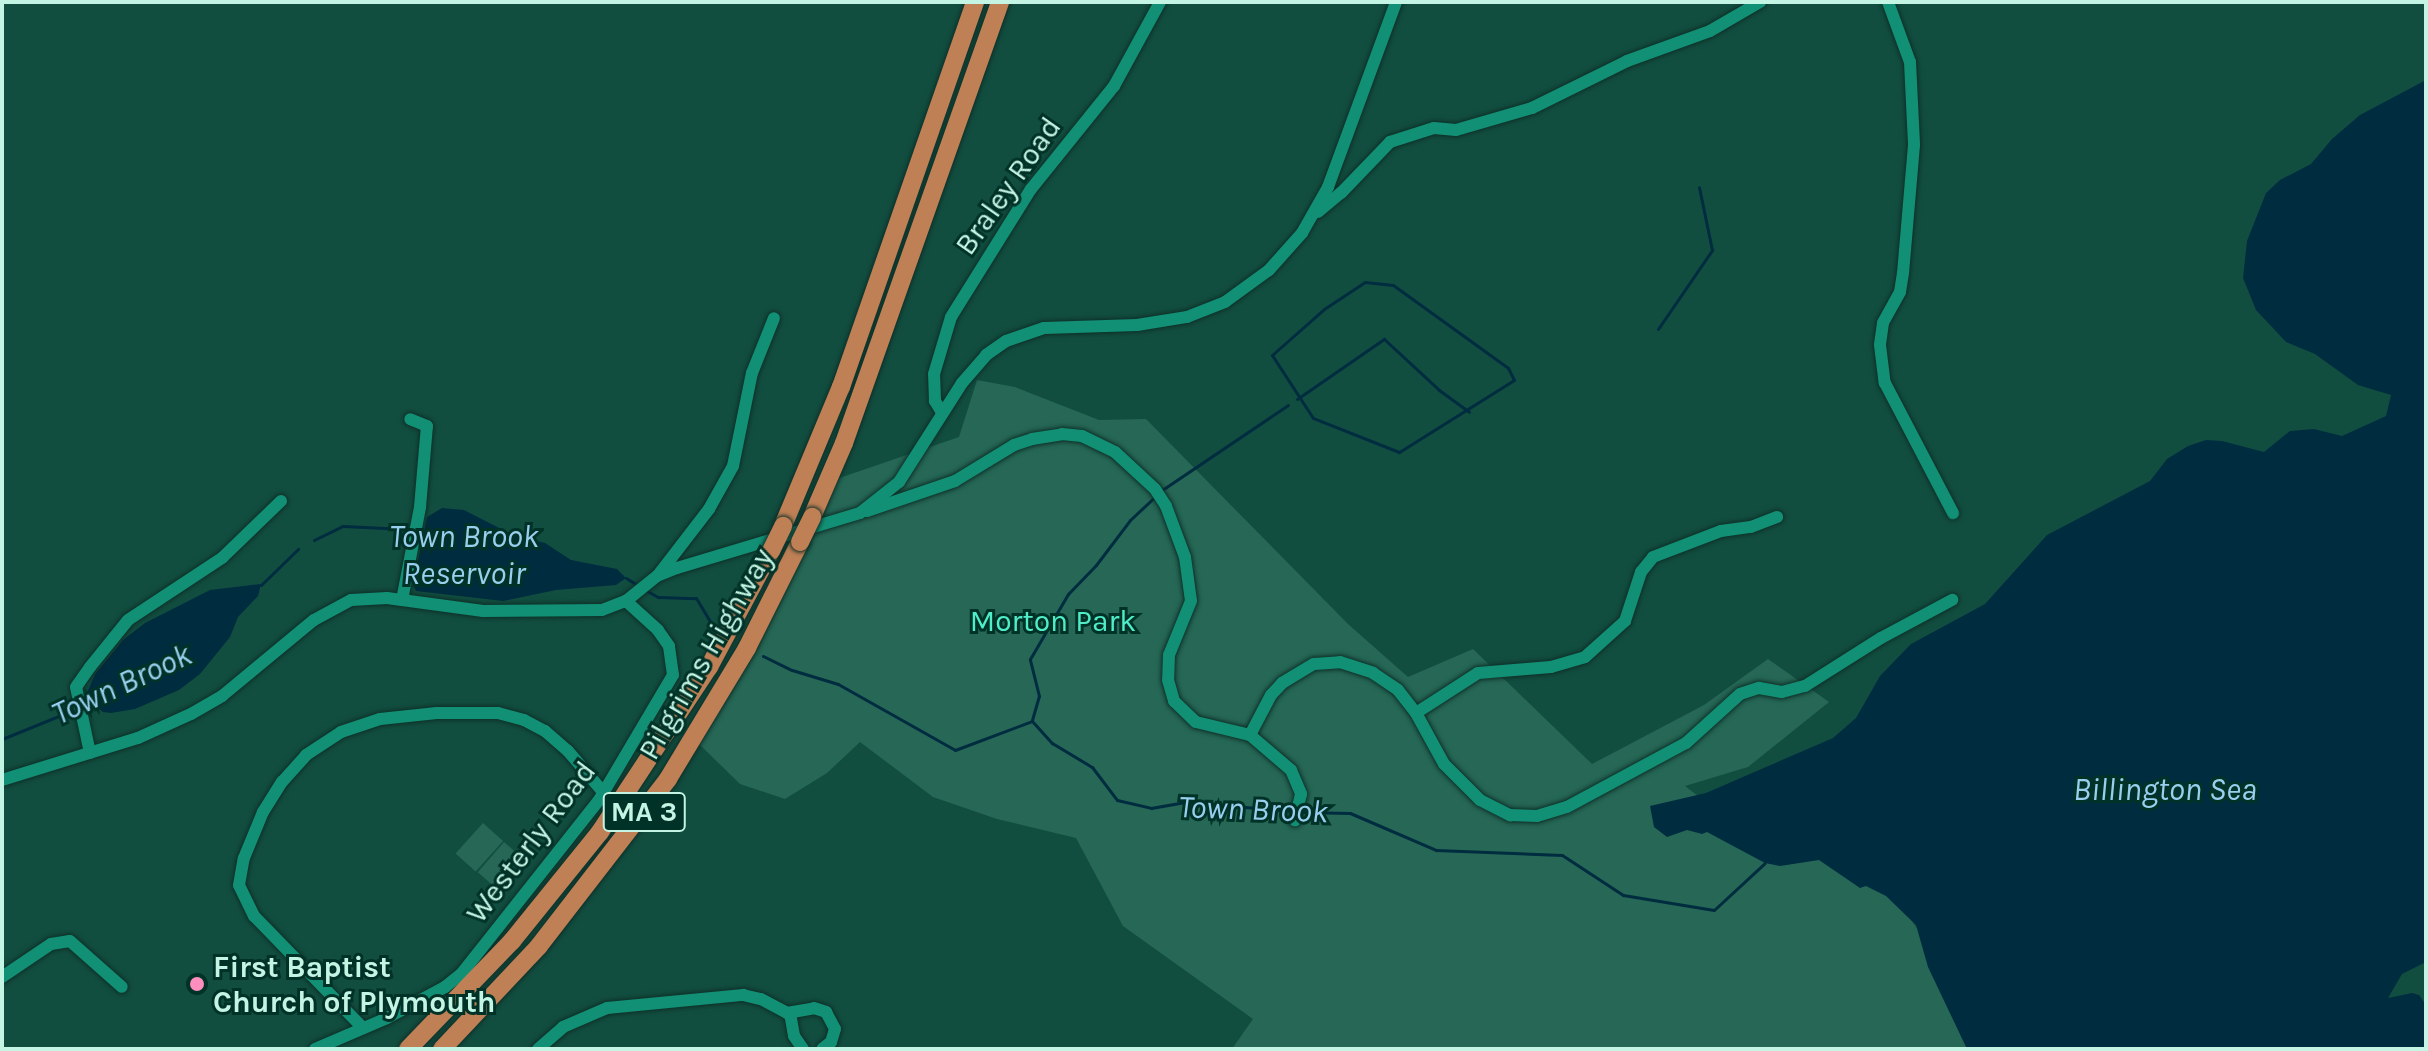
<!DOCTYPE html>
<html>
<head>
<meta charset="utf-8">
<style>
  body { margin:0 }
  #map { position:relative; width:2428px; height:1051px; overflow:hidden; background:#124e40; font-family:Karla,sans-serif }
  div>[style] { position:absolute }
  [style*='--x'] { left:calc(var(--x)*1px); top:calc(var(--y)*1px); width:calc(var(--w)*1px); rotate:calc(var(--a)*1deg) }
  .green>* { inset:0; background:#266756; transform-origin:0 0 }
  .water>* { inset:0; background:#002c40 }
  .stream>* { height:3px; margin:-1.5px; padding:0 1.5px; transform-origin:1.5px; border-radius:1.5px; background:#002c40 }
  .roads { filter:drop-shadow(0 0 2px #0e3028) drop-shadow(0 0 2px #0e3028) }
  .minor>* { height:12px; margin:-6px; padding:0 6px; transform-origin:6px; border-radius:6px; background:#129076 }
  .highway>* { height:18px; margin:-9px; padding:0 9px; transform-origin:9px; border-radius:9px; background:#c08056 }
  .bridges { filter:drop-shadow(0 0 2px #0e3028) drop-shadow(0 0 2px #0e3028) }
  .highway-bridge>* { height:18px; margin:-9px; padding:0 9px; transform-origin:9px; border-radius:9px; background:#c08056 }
  .dots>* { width:22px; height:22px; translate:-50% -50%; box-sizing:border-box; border:4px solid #003227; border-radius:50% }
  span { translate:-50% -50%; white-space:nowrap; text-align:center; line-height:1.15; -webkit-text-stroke:6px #003227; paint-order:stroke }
  .shield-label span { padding:2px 6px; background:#003227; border:2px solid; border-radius:6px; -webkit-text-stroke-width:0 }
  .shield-label { font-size:28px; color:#c3f4e4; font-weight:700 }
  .street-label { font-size:30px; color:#c3f4e4 }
  .park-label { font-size:30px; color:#4feec8 }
  .poi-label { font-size:30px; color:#c3f4e4; font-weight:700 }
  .left { translate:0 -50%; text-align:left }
  .water-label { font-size:32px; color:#98cfee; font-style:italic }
  .frame { position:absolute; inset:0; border:4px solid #c3f4e4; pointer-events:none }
</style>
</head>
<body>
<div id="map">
  <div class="green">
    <i style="clip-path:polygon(977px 380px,1015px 387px,1099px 420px,1146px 419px,1348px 624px,1408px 677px,1473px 649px,1592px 764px,1704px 705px,1768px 659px,1829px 702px,1748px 767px,1685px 786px,1724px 816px,1772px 835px,1894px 896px,1924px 938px,1980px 1049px,1232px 1049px,1253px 1019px,1123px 926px,1076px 838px,997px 819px,933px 797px,860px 742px,827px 773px,785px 799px,740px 784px,696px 741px,819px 485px,959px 437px)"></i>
    <i style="left:483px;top:823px;width:27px;height:41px;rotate:42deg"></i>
    <i style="left:504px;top:842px;width:20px;height:40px;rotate:41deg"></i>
  </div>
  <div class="water">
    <i style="clip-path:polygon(2426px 80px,2426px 962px,2402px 974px,2388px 998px,2412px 993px,2419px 995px,2426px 1005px,2426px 1049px,1967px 1049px,1928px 967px,1916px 925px,1886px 896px,1866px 886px,1860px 888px,1819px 860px,1780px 866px,1765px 863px,1707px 832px,1702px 834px,1687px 830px,1667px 837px,1654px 827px,1650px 806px,1706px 793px,1833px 738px,1856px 718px,1880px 676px,1911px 644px,1985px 604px,2047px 535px,2150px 481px,2167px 459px,2188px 446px,2206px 440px,2222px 441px,2264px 452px,2290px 431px,2314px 429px,2342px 436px,2386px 416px,2391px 395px,2358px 385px,2315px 354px,2286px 342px,2256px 310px,2243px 278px,2247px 241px,2266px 193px,2280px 180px,2311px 164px,2332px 139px,2360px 115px)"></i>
    <i style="clip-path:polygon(442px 508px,464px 510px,513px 535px,545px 543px,571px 560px,617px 569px,626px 578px,616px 585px,556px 590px,503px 601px,416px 591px,413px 585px,427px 517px)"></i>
    <i style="clip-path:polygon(261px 584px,258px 596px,238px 617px,230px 637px,200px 674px,179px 690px,135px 709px,111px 713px,103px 712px,85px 698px,95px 674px,123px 640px,145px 623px,210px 590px)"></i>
  </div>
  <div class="stream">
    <i style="--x:1365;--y:282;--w:28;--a:6"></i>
    <i style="--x:1393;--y:285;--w:142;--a:35.8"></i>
    <i style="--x:1508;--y:368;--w:13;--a:63"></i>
    <i style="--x:1514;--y:380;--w:136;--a:147.9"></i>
    <i style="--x:1399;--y:452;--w:92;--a:-158.4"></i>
    <i style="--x:1313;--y:418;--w:75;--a:-123.1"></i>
    <i style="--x:1272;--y:355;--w:69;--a:-41.5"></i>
    <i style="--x:1324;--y:309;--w:49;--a:-33.4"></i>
    <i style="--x:1658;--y:329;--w:96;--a:-55.6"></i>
    <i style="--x:1712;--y:250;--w:64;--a:-101.7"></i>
    <i style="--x:1297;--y:399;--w:106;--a:-34.6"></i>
    <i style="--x:1384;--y:339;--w:75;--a:42.8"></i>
    <i style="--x:1439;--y:390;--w:37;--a:36"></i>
    <i style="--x:1162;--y:490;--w:152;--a:-34"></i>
    <i style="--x:314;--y:540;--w:32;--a:-26"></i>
    <i style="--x:343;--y:526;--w:63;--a:2.7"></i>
    <i style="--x:626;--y:578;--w:13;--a:32"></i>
    <i style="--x:261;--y:585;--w:52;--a:-44.2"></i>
    <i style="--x:647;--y:591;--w:13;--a:29"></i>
    <i style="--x:658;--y:597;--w:38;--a:2"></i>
    <i style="--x:696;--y:598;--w:29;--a:59"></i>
    <i style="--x:763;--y:656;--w:32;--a:26"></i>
    <i style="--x:792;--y:670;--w:48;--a:16.9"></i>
    <i style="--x:838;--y:684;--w:134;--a:29.4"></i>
    <i style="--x:955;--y:750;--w:82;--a:-20.6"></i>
    <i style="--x:1032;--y:721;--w:30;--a:48"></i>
    <i style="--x:1052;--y:743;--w:47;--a:31"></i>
    <i style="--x:1092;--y:767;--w:41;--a:52.9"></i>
    <i style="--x:1117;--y:800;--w:35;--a:13"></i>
    <i style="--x:1151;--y:808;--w:36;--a:-10"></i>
    <i style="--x:1186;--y:802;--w:107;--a:4.8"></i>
    <i style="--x:1032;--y:720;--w:25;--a:-74"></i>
    <i style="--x:1039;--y:696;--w:38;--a:-104"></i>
    <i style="--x:1030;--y:659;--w:75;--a:-59.7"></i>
    <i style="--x:1068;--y:594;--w:40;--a:-46"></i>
    <i style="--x:1096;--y:565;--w:56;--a:-52.9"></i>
    <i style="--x:1130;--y:520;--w:37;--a:-43"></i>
    <i style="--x:2;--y:739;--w:82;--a:-22.2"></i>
    <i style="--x:1300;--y:812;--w:50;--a:1.1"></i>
    <i style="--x:1350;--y:813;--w:94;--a:23.3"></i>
    <i style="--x:1436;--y:850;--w:126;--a:2.3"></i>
    <i style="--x:1562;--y:855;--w:73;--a:33.3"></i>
    <i style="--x:1623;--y:895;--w:92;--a:9.4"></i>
    <i style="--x:1714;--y:910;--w:69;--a:-42.7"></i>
  </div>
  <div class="roads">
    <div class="minor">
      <i style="--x:1888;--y:2;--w:64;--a:69.9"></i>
      <i style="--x:1910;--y:62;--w:83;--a:87.2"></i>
      <i style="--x:1914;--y:145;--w:128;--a:94.9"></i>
      <i style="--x:1903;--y:273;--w:19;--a:99"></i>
      <i style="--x:1900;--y:292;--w:35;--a:119"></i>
      <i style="--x:1883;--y:323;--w:22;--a:98"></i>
      <i style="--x:1880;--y:345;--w:38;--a:83"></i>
      <i style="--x:1885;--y:383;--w:147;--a:62.4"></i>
      <i style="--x:1318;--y:212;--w:30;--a:-40"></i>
      <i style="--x:1341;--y:193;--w:71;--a:-46.1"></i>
      <i style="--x:1390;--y:142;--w:46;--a:-17.7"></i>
      <i style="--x:1434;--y:128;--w:22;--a:5"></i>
      <i style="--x:1456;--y:130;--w:79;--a:-16.1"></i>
      <i style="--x:1532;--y:108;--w:106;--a:-26.3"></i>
      <i style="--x:1627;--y:61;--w:88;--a:-19.9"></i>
      <i style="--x:1710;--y:31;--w:58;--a:-30.1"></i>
      <i style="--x:941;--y:411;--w:12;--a:-121"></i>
      <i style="--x:935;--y:401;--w:27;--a:-92"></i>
      <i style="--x:934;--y:374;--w:59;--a:-73.4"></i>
      <i style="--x:951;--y:317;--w:151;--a:-58"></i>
      <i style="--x:1031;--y:189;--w:132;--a:-51.1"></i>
      <i style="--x:1114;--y:86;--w:96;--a:-61.3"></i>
      <i style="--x:867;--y:511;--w:93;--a:-18.8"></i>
      <i style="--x:955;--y:481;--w:69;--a:-31.4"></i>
      <i style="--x:1014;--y:445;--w:19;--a:-18"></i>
      <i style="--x:1032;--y:439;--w:30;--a:-9"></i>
      <i style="--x:1062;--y:434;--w:20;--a:6"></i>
      <i style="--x:1082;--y:436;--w:37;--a:26"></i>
      <i style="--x:1115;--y:452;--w:54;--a:42.8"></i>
      <i style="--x:1155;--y:489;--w:20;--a:57"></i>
      <i style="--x:1166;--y:506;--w:54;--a:69.6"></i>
      <i style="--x:1185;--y:557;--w:44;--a:82.2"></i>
      <i style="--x:1191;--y:601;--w:58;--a:112.2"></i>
      <i style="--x:1169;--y:655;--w:25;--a:92"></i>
      <i style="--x:1168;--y:680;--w:22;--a:74"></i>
      <i style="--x:1174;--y:701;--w:30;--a:44"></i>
      <i style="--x:1196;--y:722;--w:56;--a:13.5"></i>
      <i style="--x:1250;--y:735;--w:54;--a:40.5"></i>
      <i style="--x:1291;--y:770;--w:26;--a:67"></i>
      <i style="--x:1301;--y:794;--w:27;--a:103"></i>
      <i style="--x:659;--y:574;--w:82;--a:-52.4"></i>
      <i style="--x:709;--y:509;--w:49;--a:-60.8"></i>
      <i style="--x:733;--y:466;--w:95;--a:-78.5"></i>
      <i style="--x:752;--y:373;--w:59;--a:-68.2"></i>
      <i style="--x:402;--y:600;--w:95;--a:-79"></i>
      <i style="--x:420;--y:507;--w:81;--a:-85.1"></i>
      <i style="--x:427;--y:426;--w:18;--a:-158"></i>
      <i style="--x:1416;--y:713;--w:74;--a:-32.8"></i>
      <i style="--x:1478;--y:673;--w:73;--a:-4.7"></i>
      <i style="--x:1551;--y:667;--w:35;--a:-16"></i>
      <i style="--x:1585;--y:657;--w:54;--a:-42"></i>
      <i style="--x:1625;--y:621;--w:52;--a:-71.9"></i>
      <i style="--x:1641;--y:572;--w:19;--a:-51"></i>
      <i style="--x:1653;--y:557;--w:73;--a:-20.9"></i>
      <i style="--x:1721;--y:531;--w:30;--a:-8"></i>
      <i style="--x:1751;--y:527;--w:28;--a:-21"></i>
      <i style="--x:1250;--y:735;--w:45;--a:-62.3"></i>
      <i style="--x:1271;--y:695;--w:16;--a:-47"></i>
      <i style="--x:1282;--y:683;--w:37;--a:-31"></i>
      <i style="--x:1314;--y:664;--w:26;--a:-4"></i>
      <i style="--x:1340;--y:662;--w:35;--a:18"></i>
      <i style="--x:1373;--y:673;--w:30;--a:34"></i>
      <i style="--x:1398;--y:690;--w:29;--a:52"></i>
      <i style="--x:1416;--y:713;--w:58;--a:61.2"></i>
      <i style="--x:1444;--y:764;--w:51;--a:45"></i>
      <i style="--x:1480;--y:800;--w:34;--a:27"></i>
      <i style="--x:1510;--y:815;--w:27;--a:2"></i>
      <i style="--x:1537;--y:816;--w:31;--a:-17"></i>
      <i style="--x:1567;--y:807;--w:135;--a:-28.3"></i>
      <i style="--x:1686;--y:743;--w:73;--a:-42.2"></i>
      <i style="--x:1740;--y:694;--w:20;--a:-18"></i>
      <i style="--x:1759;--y:688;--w:23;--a:10"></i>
      <i style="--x:1782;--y:692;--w:24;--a:-15"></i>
      <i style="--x:1805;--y:686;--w:90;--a:-32.3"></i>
      <i style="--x:1881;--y:638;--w:81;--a:-28.2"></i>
      <i style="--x:90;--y:753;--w:67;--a:-102"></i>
      <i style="--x:76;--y:687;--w:24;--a:-55"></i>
      <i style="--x:90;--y:667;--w:60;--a:-51"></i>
      <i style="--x:128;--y:620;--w:113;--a:-33.4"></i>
      <i style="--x:222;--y:558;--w:82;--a:-44"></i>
      <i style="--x:2;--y:780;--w:142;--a:-17.2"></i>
      <i style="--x:138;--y:738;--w:58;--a:-24.4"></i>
      <i style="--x:191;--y:714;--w:36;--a:-30"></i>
      <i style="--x:222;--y:696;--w:119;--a:-39.6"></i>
      <i style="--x:314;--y:620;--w:42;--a:-28.4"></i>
      <i style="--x:351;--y:600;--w:36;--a:-3"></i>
      <i style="--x:387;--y:598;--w:97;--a:7.7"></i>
      <i style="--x:483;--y:611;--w:119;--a:-0.5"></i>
      <i style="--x:602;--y:610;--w:26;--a:-21"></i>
      <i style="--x:626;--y:601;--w:40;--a:-39"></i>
      <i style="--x:657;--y:576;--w:22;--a:-22"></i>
      <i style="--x:677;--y:568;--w:191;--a:-16.7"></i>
      <i style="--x:860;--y:513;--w:50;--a:-38.5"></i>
      <i style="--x:899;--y:482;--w:117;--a:-57.5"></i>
      <i style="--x:962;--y:383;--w:37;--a:-49"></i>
      <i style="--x:986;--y:355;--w:24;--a:-35"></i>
      <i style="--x:1006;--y:341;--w:40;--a:-18.9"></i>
      <i style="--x:1044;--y:328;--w:93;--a:-1.8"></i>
      <i style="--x:1137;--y:325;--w:51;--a:-9.1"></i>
      <i style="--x:1187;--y:317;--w:41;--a:-21.5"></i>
      <i style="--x:1225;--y:302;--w:54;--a:-36"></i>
      <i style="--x:1269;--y:270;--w:50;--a:-48.3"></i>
      <i style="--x:1302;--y:233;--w:53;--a:-60.5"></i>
      <i style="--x:1328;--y:187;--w:197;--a:-69.8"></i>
      <i style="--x:2;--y:977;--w:59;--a:-34"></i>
      <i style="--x:51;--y:944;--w:19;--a:-9"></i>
      <i style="--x:70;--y:941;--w:69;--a:41.5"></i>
      <i style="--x:790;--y:1013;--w:23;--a:80"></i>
      <i style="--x:794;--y:1036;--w:16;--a:55"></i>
      <i style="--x:363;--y:1028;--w:156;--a:-134.2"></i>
      <i style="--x:254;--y:916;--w:34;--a:-116"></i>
      <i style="--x:239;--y:885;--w:27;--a:-80"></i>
      <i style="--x:244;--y:858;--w:50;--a:-67.6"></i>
      <i style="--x:263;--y:812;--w:36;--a:-58"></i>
      <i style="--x:282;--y:782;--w:36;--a:-48"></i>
      <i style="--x:306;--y:755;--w:42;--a:-33.3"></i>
      <i style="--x:341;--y:732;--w:41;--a:-18.4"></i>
      <i style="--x:380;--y:719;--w:57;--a:-6"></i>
      <i style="--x:437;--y:713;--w:61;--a:0"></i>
      <i style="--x:498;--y:713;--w:27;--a:15"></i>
      <i style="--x:524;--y:720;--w:24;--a:28"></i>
      <i style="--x:545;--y:731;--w:30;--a:41"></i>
      <i style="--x:568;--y:751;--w:55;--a:49.4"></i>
      <i style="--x:315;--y:1049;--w:78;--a:-23.3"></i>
      <i style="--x:387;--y:1018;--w:66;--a:-28.1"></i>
      <i style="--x:445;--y:987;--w:22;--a:-39"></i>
      <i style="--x:462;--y:973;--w:221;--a:-51.6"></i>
      <i style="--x:599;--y:800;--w:145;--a:-59.4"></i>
      <i style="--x:673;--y:675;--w:29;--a:-98"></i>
      <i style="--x:669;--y:646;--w:19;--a:-125"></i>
      <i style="--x:658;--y:630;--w:43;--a:-137.8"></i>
      <i style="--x:538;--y:1049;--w:33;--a:-41"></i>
      <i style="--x:563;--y:1027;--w:48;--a:-23.4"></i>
      <i style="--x:607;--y:1008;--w:137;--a:-5.5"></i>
      <i style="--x:743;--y:995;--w:18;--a:13"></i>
      <i style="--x:761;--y:999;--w:30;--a:28"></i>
      <i style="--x:787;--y:1013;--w:27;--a:-10"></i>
      <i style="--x:814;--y:1008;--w:13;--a:18"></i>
      <i style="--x:826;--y:1012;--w:19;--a:62"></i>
      <i style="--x:835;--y:1029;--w:14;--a:107"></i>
      <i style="--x:831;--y:1042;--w:11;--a:142"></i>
    </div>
    <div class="highway">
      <i style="--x:812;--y:517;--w:81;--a:-66.6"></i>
      <i style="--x:844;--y:443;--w:468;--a:-70.5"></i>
      <i style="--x:783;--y:526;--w:151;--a:-67.4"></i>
      <i style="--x:841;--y:387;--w:408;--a:-70.8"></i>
      <i style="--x:408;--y:1049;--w:150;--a:-46.1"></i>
      <i style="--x:512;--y:941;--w:140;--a:-51.1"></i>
      <i style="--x:600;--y:832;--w:198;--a:-56.6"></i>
      <i style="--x:709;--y:667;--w:132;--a:-61.9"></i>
      <i style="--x:442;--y:1049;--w:141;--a:-46.7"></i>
      <i style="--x:539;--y:946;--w:211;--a:-52.3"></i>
      <i style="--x:668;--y:779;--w:153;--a:-58.9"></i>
      <i style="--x:747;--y:648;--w:119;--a:-63.4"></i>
    </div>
  </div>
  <div class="bridges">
    <div class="highway-bridge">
      <i style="--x:800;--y:542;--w:28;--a:-64"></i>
      <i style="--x:771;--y:551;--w:28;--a:-64"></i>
    </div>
  </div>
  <div class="dots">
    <i style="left:197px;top:984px;background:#fd8ebe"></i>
  </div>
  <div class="shield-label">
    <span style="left:644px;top:812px">MA 3</span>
  </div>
  <div class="street-label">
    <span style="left:1008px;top:186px;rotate:-55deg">Braley Road</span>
    <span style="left:706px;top:654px;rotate:-60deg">Pilgrims Highway</span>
    <span style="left:531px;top:842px;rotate:-53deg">Westerly Road</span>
  </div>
  <div class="park-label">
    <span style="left:1053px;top:621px">Morton Park</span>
  </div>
  <div class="poi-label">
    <span class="left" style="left:213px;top:984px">First Baptist<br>Church of Plymouth</span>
  </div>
  <div class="water-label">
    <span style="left:464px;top:556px">Town Brook<br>Reservoir</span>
    <span style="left:122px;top:685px;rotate:-25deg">Town Brook</span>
    <span style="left:2165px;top:790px">Billington Sea</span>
    <span style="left:1253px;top:810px;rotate:2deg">Town Brook</span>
  </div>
  <div class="frame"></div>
</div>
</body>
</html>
